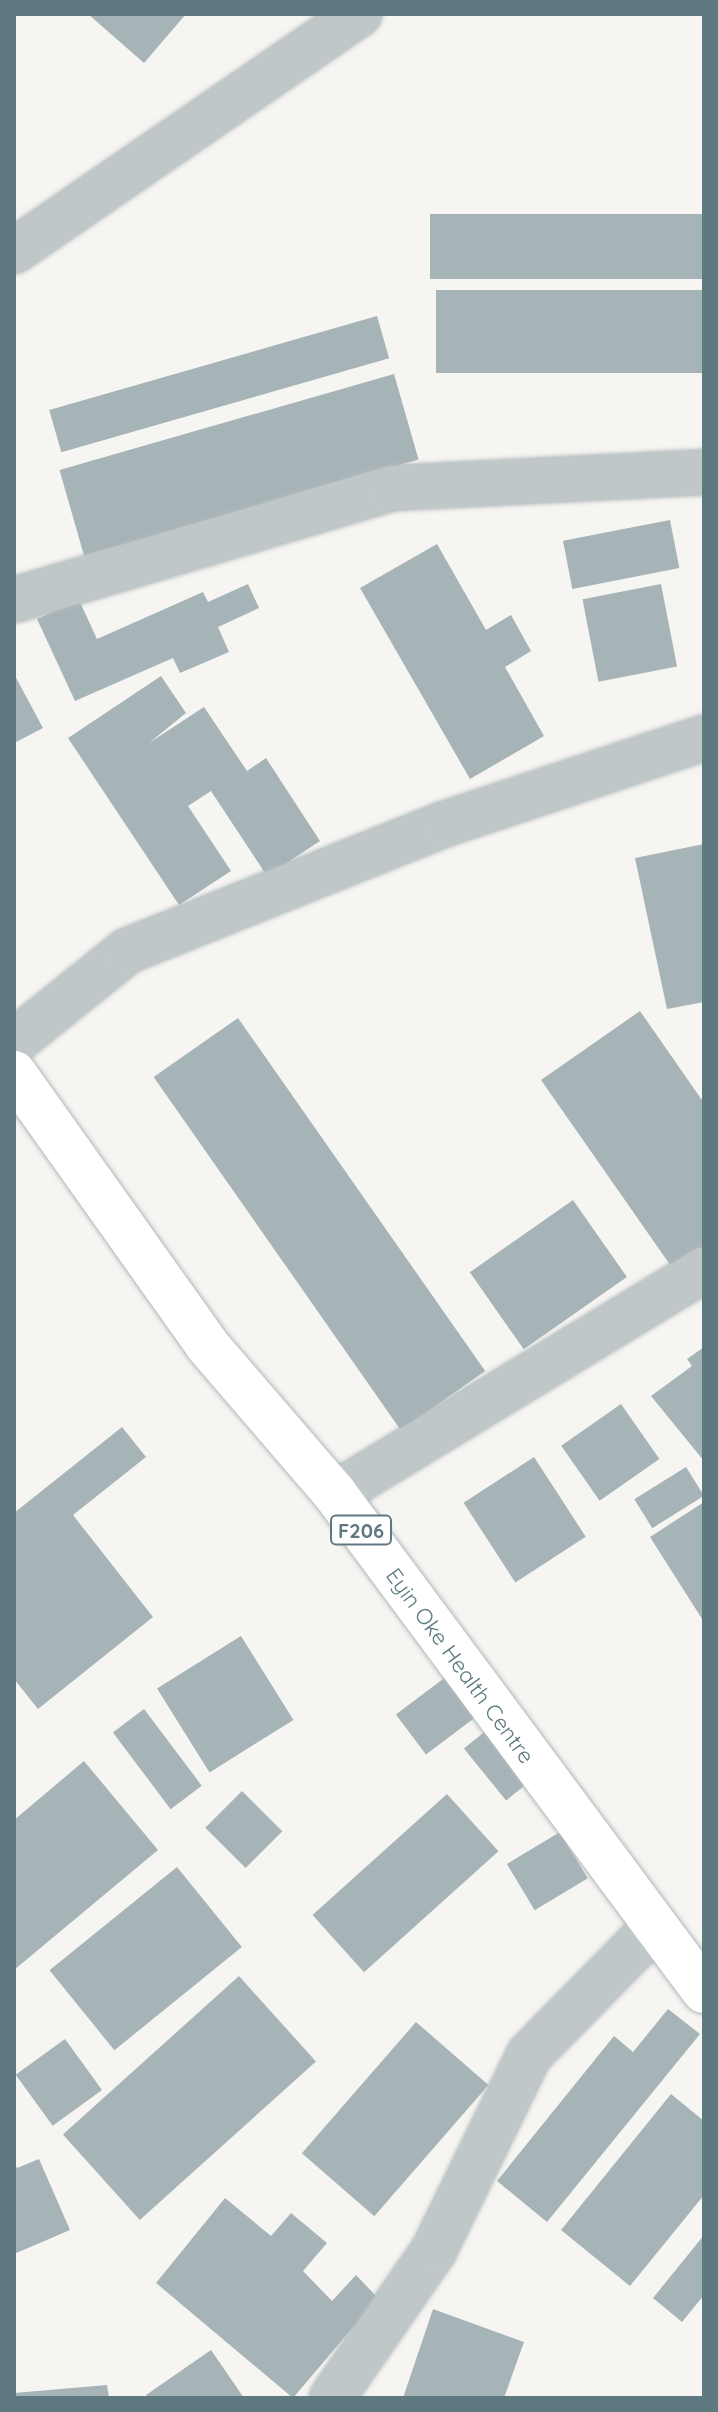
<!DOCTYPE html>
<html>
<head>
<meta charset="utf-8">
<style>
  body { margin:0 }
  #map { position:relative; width:718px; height:2412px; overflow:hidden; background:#f6f5f2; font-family:Quicksand,sans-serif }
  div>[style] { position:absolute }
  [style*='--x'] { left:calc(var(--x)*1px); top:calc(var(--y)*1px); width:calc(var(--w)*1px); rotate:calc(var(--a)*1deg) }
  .building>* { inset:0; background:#a7b4b7; transform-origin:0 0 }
  .roads { filter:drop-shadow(0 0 2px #b1b9bb) drop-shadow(0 0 2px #b1b9bb) }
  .street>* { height:44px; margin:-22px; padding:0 22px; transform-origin:22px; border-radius:22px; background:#c0c7c9 }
  .primary>* { height:44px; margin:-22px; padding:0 22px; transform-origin:22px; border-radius:22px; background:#fff }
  span { translate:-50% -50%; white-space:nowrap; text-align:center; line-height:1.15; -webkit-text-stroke:8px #fff; paint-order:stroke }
  .shield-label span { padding:2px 6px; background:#fff; border:2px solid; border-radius:6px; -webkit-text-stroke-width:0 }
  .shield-label { font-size:20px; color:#5e7a80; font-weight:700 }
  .street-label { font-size:22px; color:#5e7a80 }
  .frame { position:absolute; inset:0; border:16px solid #5e7a80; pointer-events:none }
</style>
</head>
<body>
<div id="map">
  <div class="building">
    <i style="clip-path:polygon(88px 14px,186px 14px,144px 63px)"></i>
    <i style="left:704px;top:214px;width:65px;height:274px;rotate:90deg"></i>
    <i style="left:704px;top:290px;width:83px;height:268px;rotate:90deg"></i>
    <i style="left:377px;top:316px;width:44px;height:341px;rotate:74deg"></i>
    <i style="left:394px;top:374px;width:89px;height:348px;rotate:74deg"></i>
    <i style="left:670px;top:520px;width:49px;height:109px;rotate:79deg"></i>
    <i style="clip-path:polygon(437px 544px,486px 630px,511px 615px,531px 651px,505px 667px,544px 736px,470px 779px,360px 588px)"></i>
    <i style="clip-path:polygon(248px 584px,259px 608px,218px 627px,229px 652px,180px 673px,173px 658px,75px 701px,37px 619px,79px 600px,97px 639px,203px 592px,208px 602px)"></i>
    <i style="left:661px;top:584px;width:84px;height:80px;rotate:79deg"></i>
    <i style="clip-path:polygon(14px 674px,43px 728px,14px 743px)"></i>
    <i style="clip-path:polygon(161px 676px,186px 713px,149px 743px,204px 707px,247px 771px,266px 758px,320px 841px,267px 876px,211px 791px,188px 806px,231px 871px,179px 905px,68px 738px)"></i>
    <i style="clip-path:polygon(704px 844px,704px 1002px,667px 1009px,635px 858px)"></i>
    <i style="clip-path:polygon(640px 1011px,704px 1103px,704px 1247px,673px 1269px,541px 1080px)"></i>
    <i style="left:238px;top:1018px;width:431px;height:103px;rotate:55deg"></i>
    <i style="left:573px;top:1200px;width:94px;height:126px;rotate:55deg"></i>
    <i style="clip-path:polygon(704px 1347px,704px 1461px,651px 1396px,692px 1366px,687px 1359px)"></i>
    <i style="left:621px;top:1404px;width:67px;height:73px;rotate:55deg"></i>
    <i style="clip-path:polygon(122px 1427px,146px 1457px,73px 1515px,153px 1617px,38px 1709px,14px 1679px,14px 1513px)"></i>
    <i style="left:534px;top:1457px;width:95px;height:84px;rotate:57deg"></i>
    <i style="left:686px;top:1467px;width:34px;height:61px;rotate:58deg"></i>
    <i style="clip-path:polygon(704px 1502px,704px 1622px,650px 1537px)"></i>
    <i style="left:241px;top:1636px;width:99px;height:99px;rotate:58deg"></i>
    <i style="left:447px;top:1676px;width:50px;height:64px;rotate:53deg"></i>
    <i style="left:144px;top:1709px;width:96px;height:39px;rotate:53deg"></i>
    <i style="left:488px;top:1729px;width:67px;height:31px;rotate:51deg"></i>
    <i style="clip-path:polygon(84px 1761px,158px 1850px,14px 1970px,14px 1820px)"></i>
    <i style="left:242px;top:1791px;width:57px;height:52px;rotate:45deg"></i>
    <i style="left:447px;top:1794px;width:77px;height:181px;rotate:48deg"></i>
    <i style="left:560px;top:1832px;width:54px;height:62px;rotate:59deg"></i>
    <i style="left:177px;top:1867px;width:103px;height:164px;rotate:51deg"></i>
    <i style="left:239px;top:1976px;width:115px;height:237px;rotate:48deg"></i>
    <i style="clip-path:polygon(668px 2009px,700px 2034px,547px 2222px,497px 2181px,614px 2036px,633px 2052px)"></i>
    <i style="left:416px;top:2022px;width:96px;height:174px;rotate:41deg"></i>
    <i style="left:65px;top:2039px;width:63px;height:61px;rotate:54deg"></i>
    <i style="clip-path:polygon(671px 2094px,704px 2121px,704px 2195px,630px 2286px,561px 2230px)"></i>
    <i style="clip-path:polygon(39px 2159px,70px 2230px,14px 2254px,14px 2162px,17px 2168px)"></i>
    <i style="clip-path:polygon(225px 2198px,271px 2236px,291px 2213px,327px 2243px,303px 2271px,332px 2301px,356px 2275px,378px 2298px,293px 2398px,156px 2283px)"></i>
    <i style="clip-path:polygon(704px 2235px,704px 2295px,682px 2322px,653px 2298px)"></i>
    <i style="clip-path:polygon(433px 2309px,524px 2342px,504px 2398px,403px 2398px)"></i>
    <i style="clip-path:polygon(211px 2350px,244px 2398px,149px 2398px,146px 2395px)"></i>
    <i style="clip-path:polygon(107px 2385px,109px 2398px,14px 2398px,14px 2393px)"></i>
  </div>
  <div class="roads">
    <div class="street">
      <i style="--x:14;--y:251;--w:419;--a:-34.5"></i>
      <i style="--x:14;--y:600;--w:395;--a:-16.5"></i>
      <i style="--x:393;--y:488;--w:311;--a:-2.9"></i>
      <i style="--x:14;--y:1042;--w:145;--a:-38.8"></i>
      <i style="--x:127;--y:951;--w:342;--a:-21.8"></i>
      <i style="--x:445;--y:824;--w:273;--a:-18.4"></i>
      <i style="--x:335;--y:1494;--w:432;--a:-31.3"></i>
      <i style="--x:332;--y:2398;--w:180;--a:-55.4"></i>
      <i style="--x:434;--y:2250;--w:217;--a:-64"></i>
      <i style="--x:529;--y:2055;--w:177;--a:-45.5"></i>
    </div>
    <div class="primary">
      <i style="--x:14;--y:1073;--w:334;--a:54.6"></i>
      <i style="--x:207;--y:1345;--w:196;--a:49.3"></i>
      <i style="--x:335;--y:1494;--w:619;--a:53.41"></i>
    </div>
  </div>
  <div class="shield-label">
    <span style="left:361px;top:1530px">F206</span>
  </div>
  <div class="street-label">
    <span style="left:460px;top:1666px;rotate:54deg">Eyin Oke Health Centre</span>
  </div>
  <div class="frame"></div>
</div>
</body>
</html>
